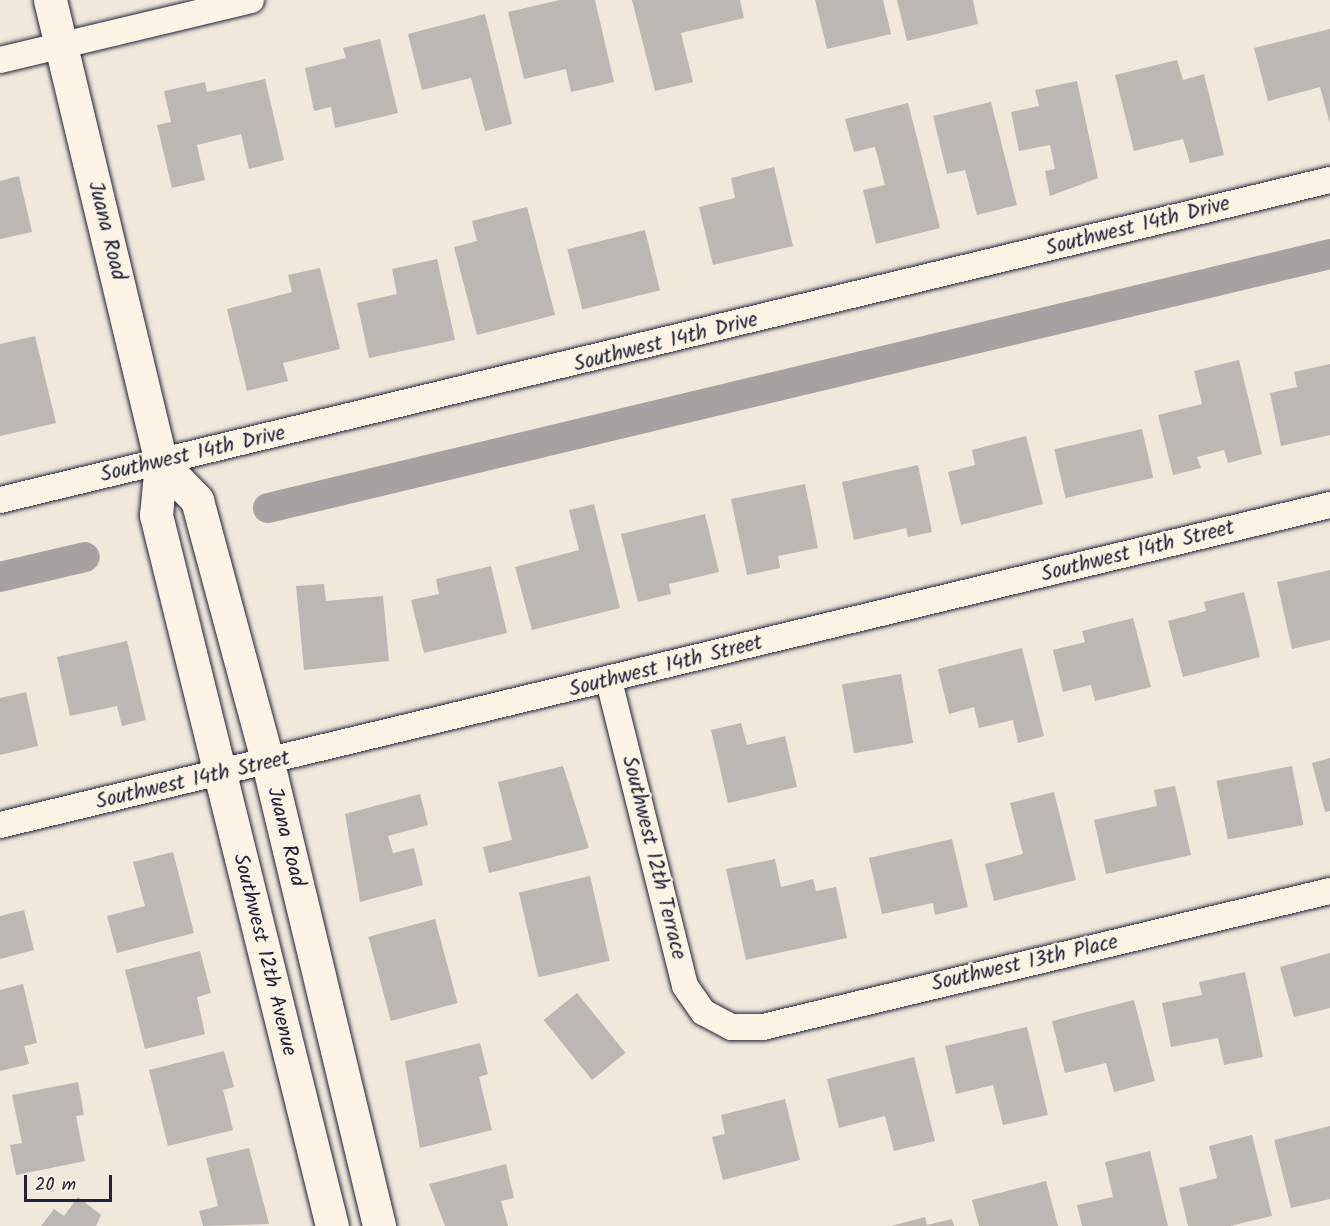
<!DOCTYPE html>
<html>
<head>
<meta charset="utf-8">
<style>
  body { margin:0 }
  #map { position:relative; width:1330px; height:1226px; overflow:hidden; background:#efe8db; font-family:Kalam,sans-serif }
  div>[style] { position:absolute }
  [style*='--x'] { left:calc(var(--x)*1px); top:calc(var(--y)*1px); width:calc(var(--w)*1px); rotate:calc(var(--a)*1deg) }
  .canal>* { height:30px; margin:-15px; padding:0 15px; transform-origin:15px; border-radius:15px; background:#a6a2a2 }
  .building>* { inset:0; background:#bcb7b3; transform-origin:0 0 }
  .roads { filter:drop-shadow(0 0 2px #22223b) drop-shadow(0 0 2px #22223b) }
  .minor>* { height:26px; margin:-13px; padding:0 13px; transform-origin:13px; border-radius:13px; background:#fcf5e5 }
  .tertiary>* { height:33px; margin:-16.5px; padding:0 16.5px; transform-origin:16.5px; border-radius:16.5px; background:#fcf5e5 }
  span { translate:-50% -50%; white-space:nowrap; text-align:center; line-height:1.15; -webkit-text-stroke:4.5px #fcf5e5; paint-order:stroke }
  .street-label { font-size:21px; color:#22223b }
  .scale { position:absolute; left:24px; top:1175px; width:88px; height:27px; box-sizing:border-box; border:3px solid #22223b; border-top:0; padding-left:8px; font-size:18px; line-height:21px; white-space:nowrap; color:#22223b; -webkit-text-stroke:4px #fcf5e5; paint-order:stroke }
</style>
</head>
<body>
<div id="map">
  <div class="canal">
    <i style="--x:268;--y:508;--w:1092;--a:-13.45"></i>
    <i style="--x:0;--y:577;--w:87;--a:-13.2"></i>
  </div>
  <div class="building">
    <i style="clip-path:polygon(560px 0,595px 0,614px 82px,571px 92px,566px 69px,524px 79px,508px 12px)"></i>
    <i style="clip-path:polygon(632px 0,740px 0,744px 18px,681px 33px,693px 82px,655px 91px)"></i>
    <i style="clip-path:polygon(815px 0,883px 0,891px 34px,827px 49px)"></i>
    <i style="clip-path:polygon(897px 0,973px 0,978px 24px,907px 41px)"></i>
    <i style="clip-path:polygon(485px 14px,512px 124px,485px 131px,471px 78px,422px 90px,408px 34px)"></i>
    <i style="clip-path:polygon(1330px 29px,1330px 124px,1320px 87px,1268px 101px,1254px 48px)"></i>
    <i style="clip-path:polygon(380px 39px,398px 113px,335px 128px,331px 107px,314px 111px,305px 68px,346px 58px,343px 48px)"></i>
    <i style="clip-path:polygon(1177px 60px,1183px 80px,1204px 74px,1224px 155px,1190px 163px,1183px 139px,1134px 151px,1115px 75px)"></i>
    <i style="clip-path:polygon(265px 79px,284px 160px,249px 169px,241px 134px,197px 145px,205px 180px,172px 188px,157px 125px,171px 122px,164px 91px,205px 82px,207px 92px)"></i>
    <i style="clip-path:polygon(1077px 81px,1098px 178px,1050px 196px,1045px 171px,1055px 169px,1050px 145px,1019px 151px,1011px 112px,1039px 106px,1035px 90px)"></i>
    <i style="clip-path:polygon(991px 102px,1017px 205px,977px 215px,965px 170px,947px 174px,933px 116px)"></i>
    <i style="clip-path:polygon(908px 103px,940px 228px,876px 244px,863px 190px,885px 185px,875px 147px,854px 152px,845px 119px)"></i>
    <i style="clip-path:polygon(774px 167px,793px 246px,713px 265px,699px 207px,735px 198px,731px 178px)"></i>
    <i style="clip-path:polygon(19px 176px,32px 232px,0 239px,0 181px)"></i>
    <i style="clip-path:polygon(527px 207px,555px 315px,477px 335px,454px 247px,477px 241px,472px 221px)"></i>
    <i style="left:645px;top:230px;width:62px;height:80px;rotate:76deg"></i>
    <i style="clip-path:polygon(437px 259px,455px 340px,369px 358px,357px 303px,397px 294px,392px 269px)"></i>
    <i style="clip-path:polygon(320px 268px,340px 349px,283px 363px,288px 381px,247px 391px,227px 309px,292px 292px,288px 275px)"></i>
    <i style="clip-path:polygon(35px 336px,56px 423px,0 436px,0 344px)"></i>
    <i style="clip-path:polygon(1239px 360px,1262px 454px,1228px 463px,1224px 450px,1197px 457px,1201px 468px,1173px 475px,1158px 415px,1202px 404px,1194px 371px)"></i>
    <i style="clip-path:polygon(1330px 364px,1330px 435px,1281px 446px,1270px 393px,1297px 387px,1294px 372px)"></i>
    <i style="left:1142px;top:429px;width:50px;height:90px;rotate:77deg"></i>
    <i style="clip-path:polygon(1026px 436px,1043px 504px,961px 525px,948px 472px,975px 465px,972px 450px)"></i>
    <i style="clip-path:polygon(918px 465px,932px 532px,908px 537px,906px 528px,854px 540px,842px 482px)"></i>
    <i style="clip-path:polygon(805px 484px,818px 548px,778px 556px,780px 568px,747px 575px,731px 499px)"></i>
    <i style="clip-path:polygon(594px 504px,620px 608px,532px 630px,515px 567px,579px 550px,569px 510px)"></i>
    <i style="clip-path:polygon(705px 514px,719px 572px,669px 584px,671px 594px,638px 602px,621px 534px)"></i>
    <i style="clip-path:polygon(491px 566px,507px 633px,424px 653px,411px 600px,439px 594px,436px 579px)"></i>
    <i style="clip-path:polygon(1330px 570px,1330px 640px,1292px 649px,1277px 582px)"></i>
    <i style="clip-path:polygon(324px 584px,326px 601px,383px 596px,389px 661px,304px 670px,296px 586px)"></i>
    <i style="clip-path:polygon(1244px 592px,1260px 657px,1183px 677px,1168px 621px,1206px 611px,1204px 602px)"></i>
    <i style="clip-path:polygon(1133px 618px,1151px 687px,1095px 701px,1091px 685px,1063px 692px,1053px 650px,1085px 642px,1082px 631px)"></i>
    <i style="clip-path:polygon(127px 641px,146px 720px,122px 726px,117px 706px,70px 716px,57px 657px)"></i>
    <i style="clip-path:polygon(1022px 648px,1044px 736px,1018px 743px,1013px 720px,979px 728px,974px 707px,949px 714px,938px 669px)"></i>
    <i style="left:901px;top:674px;width:70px;height:60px;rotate:80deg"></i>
    <i style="clip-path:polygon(26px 692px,38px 746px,0 755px,0 698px)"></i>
    <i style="clip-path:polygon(741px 723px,747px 745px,785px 736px,797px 787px,728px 803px,711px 730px)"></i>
    <i style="clip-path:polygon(1330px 758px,1330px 811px,1325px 812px,1312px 763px)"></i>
    <i style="clip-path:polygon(563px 766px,589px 848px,489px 873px,483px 847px,512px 840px,498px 782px)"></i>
    <i style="left:1292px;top:766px;width:60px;height:77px;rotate:79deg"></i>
    <i style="clip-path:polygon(1175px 786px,1191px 855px,1106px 874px,1094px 820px,1157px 806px,1154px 790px)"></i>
    <i style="clip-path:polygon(1054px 792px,1076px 880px,994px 901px,985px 864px,1023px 854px,1010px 803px)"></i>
    <i style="clip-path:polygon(420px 794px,428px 825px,388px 836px,393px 853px,414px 848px,423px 885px,360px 902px,345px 814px)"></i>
    <i style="clip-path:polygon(952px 839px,968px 907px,935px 915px,933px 903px,882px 914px,869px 858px)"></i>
    <i style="clip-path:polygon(173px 852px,194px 933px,117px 953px,107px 916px,145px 906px,133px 862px)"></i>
    <i style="clip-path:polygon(775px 859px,781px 887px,813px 879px,816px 891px,836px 887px,847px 938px,746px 960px,726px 869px)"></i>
    <i style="left:590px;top:876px;width:87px;height:73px;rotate:77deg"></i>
    <i style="clip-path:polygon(24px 910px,34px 950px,0 959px,0 916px)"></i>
    <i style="left:435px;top:919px;width:87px;height:69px;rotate:75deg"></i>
    <i style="clip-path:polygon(200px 951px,211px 993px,197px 997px,205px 1034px,145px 1049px,125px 970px)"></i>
    <i style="clip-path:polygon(1330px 953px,1330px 1008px,1294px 1017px,1280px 967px)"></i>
    <i style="clip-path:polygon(1245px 972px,1263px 1057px,1224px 1065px,1218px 1038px,1171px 1047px,1162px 1003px,1202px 995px,1199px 982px)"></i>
    <i style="clip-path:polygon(23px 984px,37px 1043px,24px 1046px,29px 1064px,0 1071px,0 990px)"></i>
    <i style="left:577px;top:993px;width:77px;height:43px;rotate:51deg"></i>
    <i style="clip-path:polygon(1134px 1000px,1155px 1081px,1114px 1092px,1106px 1063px,1065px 1073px,1052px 1021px)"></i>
    <i style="clip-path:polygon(1027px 1027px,1048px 1115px,1003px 1125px,993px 1085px,956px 1094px,945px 1046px)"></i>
    <i style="clip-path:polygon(480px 1043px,488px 1074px,479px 1077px,492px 1130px,420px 1148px,405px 1061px)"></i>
    <i style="clip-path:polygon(224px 1051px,234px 1087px,223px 1090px,233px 1130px,168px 1146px,149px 1070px)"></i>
    <i style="clip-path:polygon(914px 1057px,935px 1141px,894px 1151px,885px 1116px,839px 1128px,827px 1079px)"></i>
    <i style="clip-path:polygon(78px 1082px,84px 1115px,76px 1116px,85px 1161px,16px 1175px,10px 1145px,22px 1143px,12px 1095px)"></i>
    <i style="clip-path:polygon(785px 1099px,800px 1160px,723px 1180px,712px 1137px,725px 1134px,721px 1115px)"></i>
    <i style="clip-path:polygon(1330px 1126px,1330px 1199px,1291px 1208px,1274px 1140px)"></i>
    <i style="clip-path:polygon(1252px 1135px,1272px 1216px,1230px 1226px,1188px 1226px,1179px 1188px,1217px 1178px,1209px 1146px)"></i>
    <i style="clip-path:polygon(249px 1148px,269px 1224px,203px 1226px,199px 1211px,218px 1206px,206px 1158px)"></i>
    <i style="clip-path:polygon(1150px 1151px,1168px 1226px,1082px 1226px,1077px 1205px,1113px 1197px,1105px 1162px)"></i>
    <i style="clip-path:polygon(506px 1164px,514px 1198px,501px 1201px,508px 1226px,445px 1226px,429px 1184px)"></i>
    <i style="clip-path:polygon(1046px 1181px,1058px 1226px,979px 1226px,972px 1200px)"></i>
    <i style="clip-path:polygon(78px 1197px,101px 1215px,96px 1226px,41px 1226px,54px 1209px,64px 1216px)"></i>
    <i style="clip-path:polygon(925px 1217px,927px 1225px,952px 1219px,954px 1226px,891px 1226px)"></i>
  </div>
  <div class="roads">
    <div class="minor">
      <i style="--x:0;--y:60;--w:258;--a:-13.4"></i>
      <i style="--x:0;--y:500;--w:1368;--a:-13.53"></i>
      <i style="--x:609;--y:681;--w:314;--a:76"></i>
      <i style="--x:685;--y:986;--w:32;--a:55"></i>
      <i style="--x:703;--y:1012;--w:32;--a:28"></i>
      <i style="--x:731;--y:1027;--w:32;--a:0"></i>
      <i style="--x:763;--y:1027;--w:583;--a:-13.49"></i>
      <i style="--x:0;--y:825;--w:1368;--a:-13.53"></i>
    </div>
    <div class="tertiary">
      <i style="--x:50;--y:0;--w:476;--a:76.5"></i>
      <i style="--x:161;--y:463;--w:52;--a:95.5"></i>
      <i style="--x:156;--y:515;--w:732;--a:76.1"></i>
      <i style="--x:161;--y:463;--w:52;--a:45.8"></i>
      <i style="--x:197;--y:500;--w:272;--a:74.9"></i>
      <i style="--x:268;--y:763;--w:476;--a:76.5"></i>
    </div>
  </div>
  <div class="street-label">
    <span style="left:1138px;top:227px;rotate:-14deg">Southwest 14th Drive</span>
    <span style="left:106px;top:231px;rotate:76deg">Juana Road</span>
    <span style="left:666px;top:343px;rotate:-14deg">Southwest 14th Drive</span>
    <span style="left:193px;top:455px;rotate:-13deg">Southwest 14th Drive</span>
    <span style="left:1138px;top:552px;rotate:-14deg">Southwest 14th Street</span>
    <span style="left:666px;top:667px;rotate:-14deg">Southwest 14th Street</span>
    <span style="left:193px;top:781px;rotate:-13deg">Southwest 14th Street</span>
    <span style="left:285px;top:837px;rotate:76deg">Juana Road</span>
    <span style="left:653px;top:858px;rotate:76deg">Southwest 12th Terrace</span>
    <span style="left:264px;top:955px;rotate:76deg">Southwest 12th Avenue</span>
    <span style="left:1025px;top:964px;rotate:-13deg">Southwest 13th Place</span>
  </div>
  <div class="scale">20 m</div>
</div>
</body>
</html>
